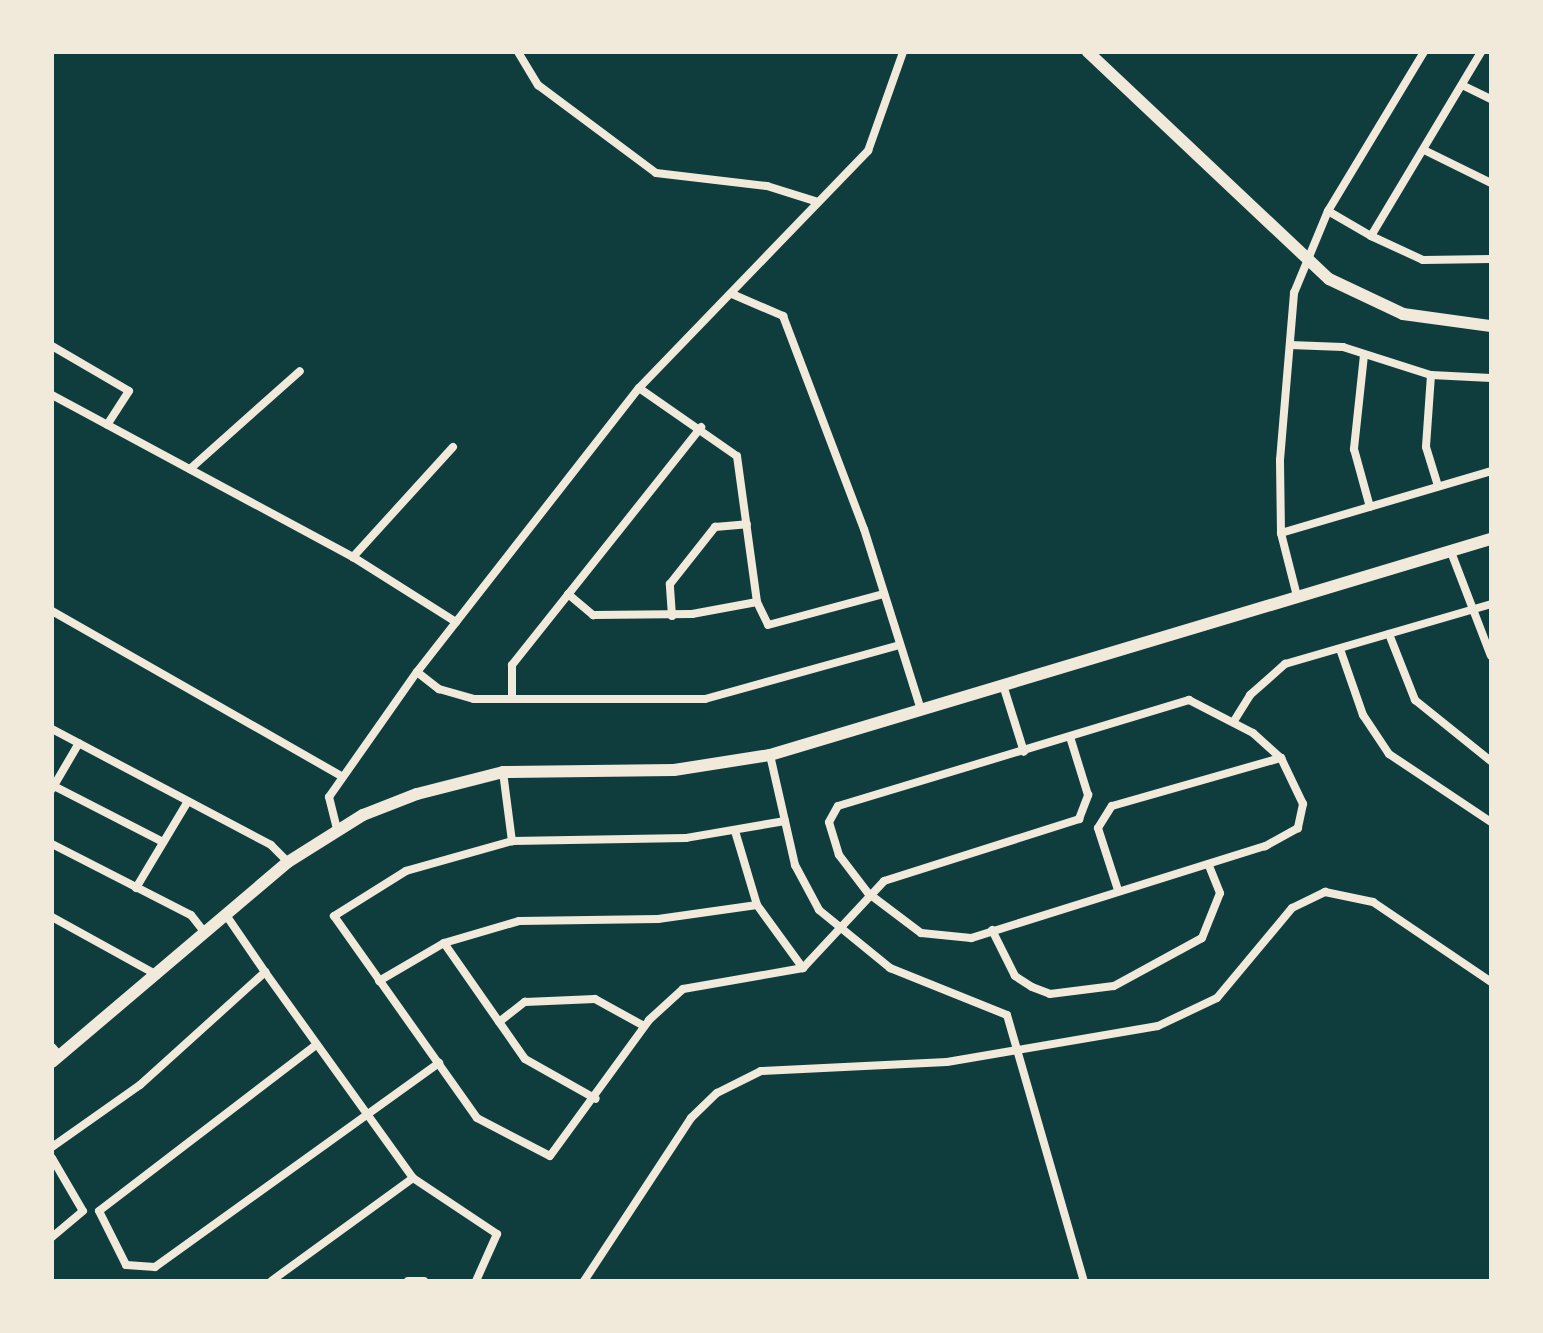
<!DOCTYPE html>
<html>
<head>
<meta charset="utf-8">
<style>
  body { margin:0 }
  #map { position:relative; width:1543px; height:1333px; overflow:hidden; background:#0f3d3e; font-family:"Alegreya Sans",sans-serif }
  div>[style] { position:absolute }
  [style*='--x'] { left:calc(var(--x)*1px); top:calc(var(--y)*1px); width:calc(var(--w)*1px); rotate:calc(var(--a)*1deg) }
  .minor>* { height:8px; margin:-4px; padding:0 4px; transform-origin:4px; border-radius:4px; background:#f1e9da }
  .tertiary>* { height:12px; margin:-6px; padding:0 6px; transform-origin:6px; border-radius:6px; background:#f1e9da }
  span { translate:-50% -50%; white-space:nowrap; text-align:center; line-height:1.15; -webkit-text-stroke:8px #f1e9da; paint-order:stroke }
  .frame { position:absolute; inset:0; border:54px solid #f1e9da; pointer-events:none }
</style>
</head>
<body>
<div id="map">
  <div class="minor">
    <i style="--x:518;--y:52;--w:39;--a:59"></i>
    <i style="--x:538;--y:85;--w:147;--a:36.7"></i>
    <i style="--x:656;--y:173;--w:112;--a:6.7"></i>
    <i style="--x:767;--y:186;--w:53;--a:17.4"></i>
    <i style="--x:1464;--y:86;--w:30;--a:26"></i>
    <i style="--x:1424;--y:150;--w:75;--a:26.2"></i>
    <i style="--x:1328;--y:211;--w:186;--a:-58.9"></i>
    <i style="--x:1371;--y:236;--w:57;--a:24.8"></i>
    <i style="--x:1423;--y:260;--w:68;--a:-0.8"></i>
    <i style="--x:732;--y:294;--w:56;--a:23.3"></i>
    <i style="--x:783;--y:316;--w:228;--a:69.2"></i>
    <i style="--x:864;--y:529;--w:190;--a:72.5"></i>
    <i style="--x:1290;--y:345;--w:53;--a:2.2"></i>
    <i style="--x:1343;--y:347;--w:92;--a:17.7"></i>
    <i style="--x:1431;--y:375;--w:60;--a:2.9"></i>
    <i style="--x:52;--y:346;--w:89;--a:30.3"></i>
    <i style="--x:129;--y:391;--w:40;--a:122.9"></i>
    <i style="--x:1364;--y:355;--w:95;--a:96.1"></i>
    <i style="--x:1354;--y:449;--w:60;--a:74.6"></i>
    <i style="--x:1431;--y:375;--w:72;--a:94"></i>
    <i style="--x:1426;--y:447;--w:41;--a:72.9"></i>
    <i style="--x:639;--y:388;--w:119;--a:34.8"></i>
    <i style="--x:737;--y:456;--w:147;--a:82.2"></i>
    <i style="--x:757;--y:602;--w:25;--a:64"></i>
    <i style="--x:768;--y:625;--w:120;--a:-15"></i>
    <i style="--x:52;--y:395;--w:342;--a:28.3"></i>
    <i style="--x:453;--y:447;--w:149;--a:132.3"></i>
    <i style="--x:353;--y:557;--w:122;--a:32.3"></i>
    <i style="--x:190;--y:469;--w:147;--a:-41.7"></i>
    <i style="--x:1281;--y:533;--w:219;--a:-16.4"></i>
    <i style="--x:1451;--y:552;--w:111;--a:69"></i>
    <i style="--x:568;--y:594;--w:33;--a:40"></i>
    <i style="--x:593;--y:615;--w:99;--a:-0.6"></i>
    <i style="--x:692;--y:614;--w:66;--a:-10.5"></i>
    <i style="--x:1297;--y:596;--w:65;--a:-104.3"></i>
    <i style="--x:1281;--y:533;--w:73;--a:-90.8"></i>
    <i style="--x:1280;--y:460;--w:168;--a:-85.2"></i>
    <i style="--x:1294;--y:293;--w:89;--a:-67.5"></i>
    <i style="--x:1328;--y:211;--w:50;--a:30.2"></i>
    <i style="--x:1371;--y:236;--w:214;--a:-59.1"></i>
    <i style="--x:52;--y:611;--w:331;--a:29.7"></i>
    <i style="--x:672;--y:616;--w:32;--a:-94"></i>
    <i style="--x:670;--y:584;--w:73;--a:-51.7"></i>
    <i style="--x:715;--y:527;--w:32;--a:-5"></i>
    <i style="--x:1389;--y:634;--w:71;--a:68.5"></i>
    <i style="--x:1415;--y:700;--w:97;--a:38.8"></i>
    <i style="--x:1340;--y:649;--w:70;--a:70.8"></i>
    <i style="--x:1363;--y:715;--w:47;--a:56.3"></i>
    <i style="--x:1389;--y:754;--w:123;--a:33.7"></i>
    <i style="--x:417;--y:672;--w:28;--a:38"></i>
    <i style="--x:439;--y:689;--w:36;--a:16"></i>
    <i style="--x:474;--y:699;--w:231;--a:0"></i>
    <i style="--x:705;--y:699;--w:202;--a:-15.5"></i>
    <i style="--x:1003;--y:685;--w:70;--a:72.6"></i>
    <i style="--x:512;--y:699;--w:34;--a:-90"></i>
    <i style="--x:512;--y:665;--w:304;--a:-51.5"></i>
    <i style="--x:1189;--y:700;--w:72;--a:27.3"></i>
    <i style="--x:1253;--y:733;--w:38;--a:42"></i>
    <i style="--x:1281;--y:758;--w:51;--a:64.4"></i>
    <i style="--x:1303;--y:804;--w:25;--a:102"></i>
    <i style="--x:1298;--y:828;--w:38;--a:151"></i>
    <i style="--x:1265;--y:846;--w:308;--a:162.6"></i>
    <i style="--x:971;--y:938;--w:50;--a:-174.3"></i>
    <i style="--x:921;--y:933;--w:66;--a:-143"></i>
    <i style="--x:868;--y:893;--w:48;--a:-127.3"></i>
    <i style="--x:839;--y:855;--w:34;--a:-107"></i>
    <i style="--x:829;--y:822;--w:18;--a:-61"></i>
    <i style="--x:838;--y:806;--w:367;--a:-16.8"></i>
    <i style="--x:1234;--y:721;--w:31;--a:-58"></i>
    <i style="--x:1250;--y:695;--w:47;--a:-41.5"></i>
    <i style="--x:1285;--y:664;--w:215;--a:-16.2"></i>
    <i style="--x:52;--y:729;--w:248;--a:27.9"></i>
    <i style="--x:271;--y:845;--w:24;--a:45"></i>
    <i style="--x:770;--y:755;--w:113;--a:77.2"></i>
    <i style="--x:795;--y:865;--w:51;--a:61.9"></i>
    <i style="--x:819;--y:910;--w:92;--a:39.2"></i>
    <i style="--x:890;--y:968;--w:126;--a:21.9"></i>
    <i style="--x:1007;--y:1015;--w:277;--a:73.9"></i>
    <i style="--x:503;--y:772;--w:70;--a:82.6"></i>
    <i style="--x:52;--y:785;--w:125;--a:27.2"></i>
    <i style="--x:52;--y:789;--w:53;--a:-59.6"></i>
    <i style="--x:785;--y:821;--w:100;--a:170.3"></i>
    <i style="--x:686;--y:838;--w:174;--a:179"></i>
    <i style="--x:512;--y:841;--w:110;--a:164.2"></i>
    <i style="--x:406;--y:871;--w:85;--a:148"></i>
    <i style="--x:334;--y:916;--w:247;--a:54.7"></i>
    <i style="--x:477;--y:1118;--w:82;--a:27.5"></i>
    <i style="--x:550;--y:1156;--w:168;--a:-53.9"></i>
    <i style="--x:649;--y:1020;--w:46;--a:-42.4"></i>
    <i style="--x:683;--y:989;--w:122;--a:-9.9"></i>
    <i style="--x:803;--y:968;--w:119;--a:-47"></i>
    <i style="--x:884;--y:881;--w:205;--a:-17.6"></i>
    <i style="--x:1079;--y:819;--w:26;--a:-69"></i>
    <i style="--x:1088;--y:795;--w:61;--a:-107.2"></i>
    <i style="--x:337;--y:829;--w:33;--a:-104"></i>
    <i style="--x:329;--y:797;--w:153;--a:-54.9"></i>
    <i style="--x:417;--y:672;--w:360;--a:-52"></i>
    <i style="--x:639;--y:388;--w:330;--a:-46"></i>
    <i style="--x:868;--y:151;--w:105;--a:-70.5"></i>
    <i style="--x:735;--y:831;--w:77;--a:73.4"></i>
    <i style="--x:757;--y:905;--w:78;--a:53.9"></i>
    <i style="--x:52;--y:844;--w:156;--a:27.1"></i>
    <i style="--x:191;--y:915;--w:23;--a:52"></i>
    <i style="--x:136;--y:888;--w:101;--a:-59.1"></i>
    <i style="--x:1118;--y:890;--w:65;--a:-107.9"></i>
    <i style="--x:1098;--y:828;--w:26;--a:-58"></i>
    <i style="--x:1112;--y:806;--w:176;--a:-15.9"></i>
    <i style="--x:226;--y:915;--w:69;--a:55.6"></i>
    <i style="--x:52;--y:917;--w:120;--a:28.9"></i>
    <i style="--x:992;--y:930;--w:51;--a:63.4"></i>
    <i style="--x:1015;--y:976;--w:20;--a:33"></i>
    <i style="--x:1032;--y:987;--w:19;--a:21"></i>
    <i style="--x:1050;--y:994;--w:64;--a:-7.1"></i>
    <i style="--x:1114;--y:986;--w:100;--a:-28.6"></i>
    <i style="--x:1202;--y:938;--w:48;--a:-68.2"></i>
    <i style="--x:1220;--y:893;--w:31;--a:-112"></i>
    <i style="--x:444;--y:943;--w:141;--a:55.1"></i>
    <i style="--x:525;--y:1059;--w:81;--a:29.4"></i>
    <i style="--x:379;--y:981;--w:75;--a:-30.3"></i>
    <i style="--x:444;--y:943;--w:78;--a:-16.3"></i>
    <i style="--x:519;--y:921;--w:139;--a:-0.8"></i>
    <i style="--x:658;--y:919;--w:100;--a:-8"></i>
    <i style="--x:499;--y:1022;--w:33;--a:-38"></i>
    <i style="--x:525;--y:1002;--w:70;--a:-2.5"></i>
    <i style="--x:595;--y:999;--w:56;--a:28.9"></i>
    <i style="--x:316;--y:1045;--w:273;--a:142.6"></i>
    <i style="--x:99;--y:1211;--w:60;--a:63.4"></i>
    <i style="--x:126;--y:1265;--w:29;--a:4"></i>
    <i style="--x:155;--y:1267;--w:350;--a:-35.7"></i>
    <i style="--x:52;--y:1047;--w:12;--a:48"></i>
    <i style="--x:52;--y:1147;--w:108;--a:-35.2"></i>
    <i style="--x:140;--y:1085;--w:169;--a:-42.1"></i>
    <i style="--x:265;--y:972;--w:254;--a:54.3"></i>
    <i style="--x:413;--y:1178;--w:175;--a:144"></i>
    <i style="--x:52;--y:1158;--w:61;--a:59.7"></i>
    <i style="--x:83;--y:1211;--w:40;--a:140"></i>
    <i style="--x:413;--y:1178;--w:101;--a:33.7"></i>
    <i style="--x:497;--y:1234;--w:51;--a:114.1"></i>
    <i style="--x:408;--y:1281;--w:16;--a:0"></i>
    <i style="--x:584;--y:1281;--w:195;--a:-56.7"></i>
    <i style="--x:691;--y:1118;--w:36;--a:-44"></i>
    <i style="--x:717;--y:1093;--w:49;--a:-26.6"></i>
    <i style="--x:761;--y:1071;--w:186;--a:-2.8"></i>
    <i style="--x:947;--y:1062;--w:214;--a:-9.7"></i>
    <i style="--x:1158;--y:1026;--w:65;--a:-25.4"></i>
    <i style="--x:1217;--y:998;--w:117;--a:-50.2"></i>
    <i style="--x:1292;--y:908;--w:37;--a:-26"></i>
    <i style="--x:1325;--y:892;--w:49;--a:11.8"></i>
    <i style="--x:1373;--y:902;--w:143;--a:34.1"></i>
  </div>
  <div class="tertiary">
    <i style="--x:1088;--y:52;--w:331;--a:43.3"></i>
    <i style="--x:1329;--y:279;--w:82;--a:25.3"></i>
    <i style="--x:1403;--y:314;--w:89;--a:7.8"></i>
    <i style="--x:52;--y:1062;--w:309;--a:-40.3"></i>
    <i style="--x:288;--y:862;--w:89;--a:-32.1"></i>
    <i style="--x:363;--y:815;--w:58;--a:-21.3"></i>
    <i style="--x:417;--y:794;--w:89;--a:-14.3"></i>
    <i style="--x:503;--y:772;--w:171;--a:-0.7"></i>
    <i style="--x:674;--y:770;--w:97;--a:-8.9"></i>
    <i style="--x:770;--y:755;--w:753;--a:-16.68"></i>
  </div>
  <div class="frame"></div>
</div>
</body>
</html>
